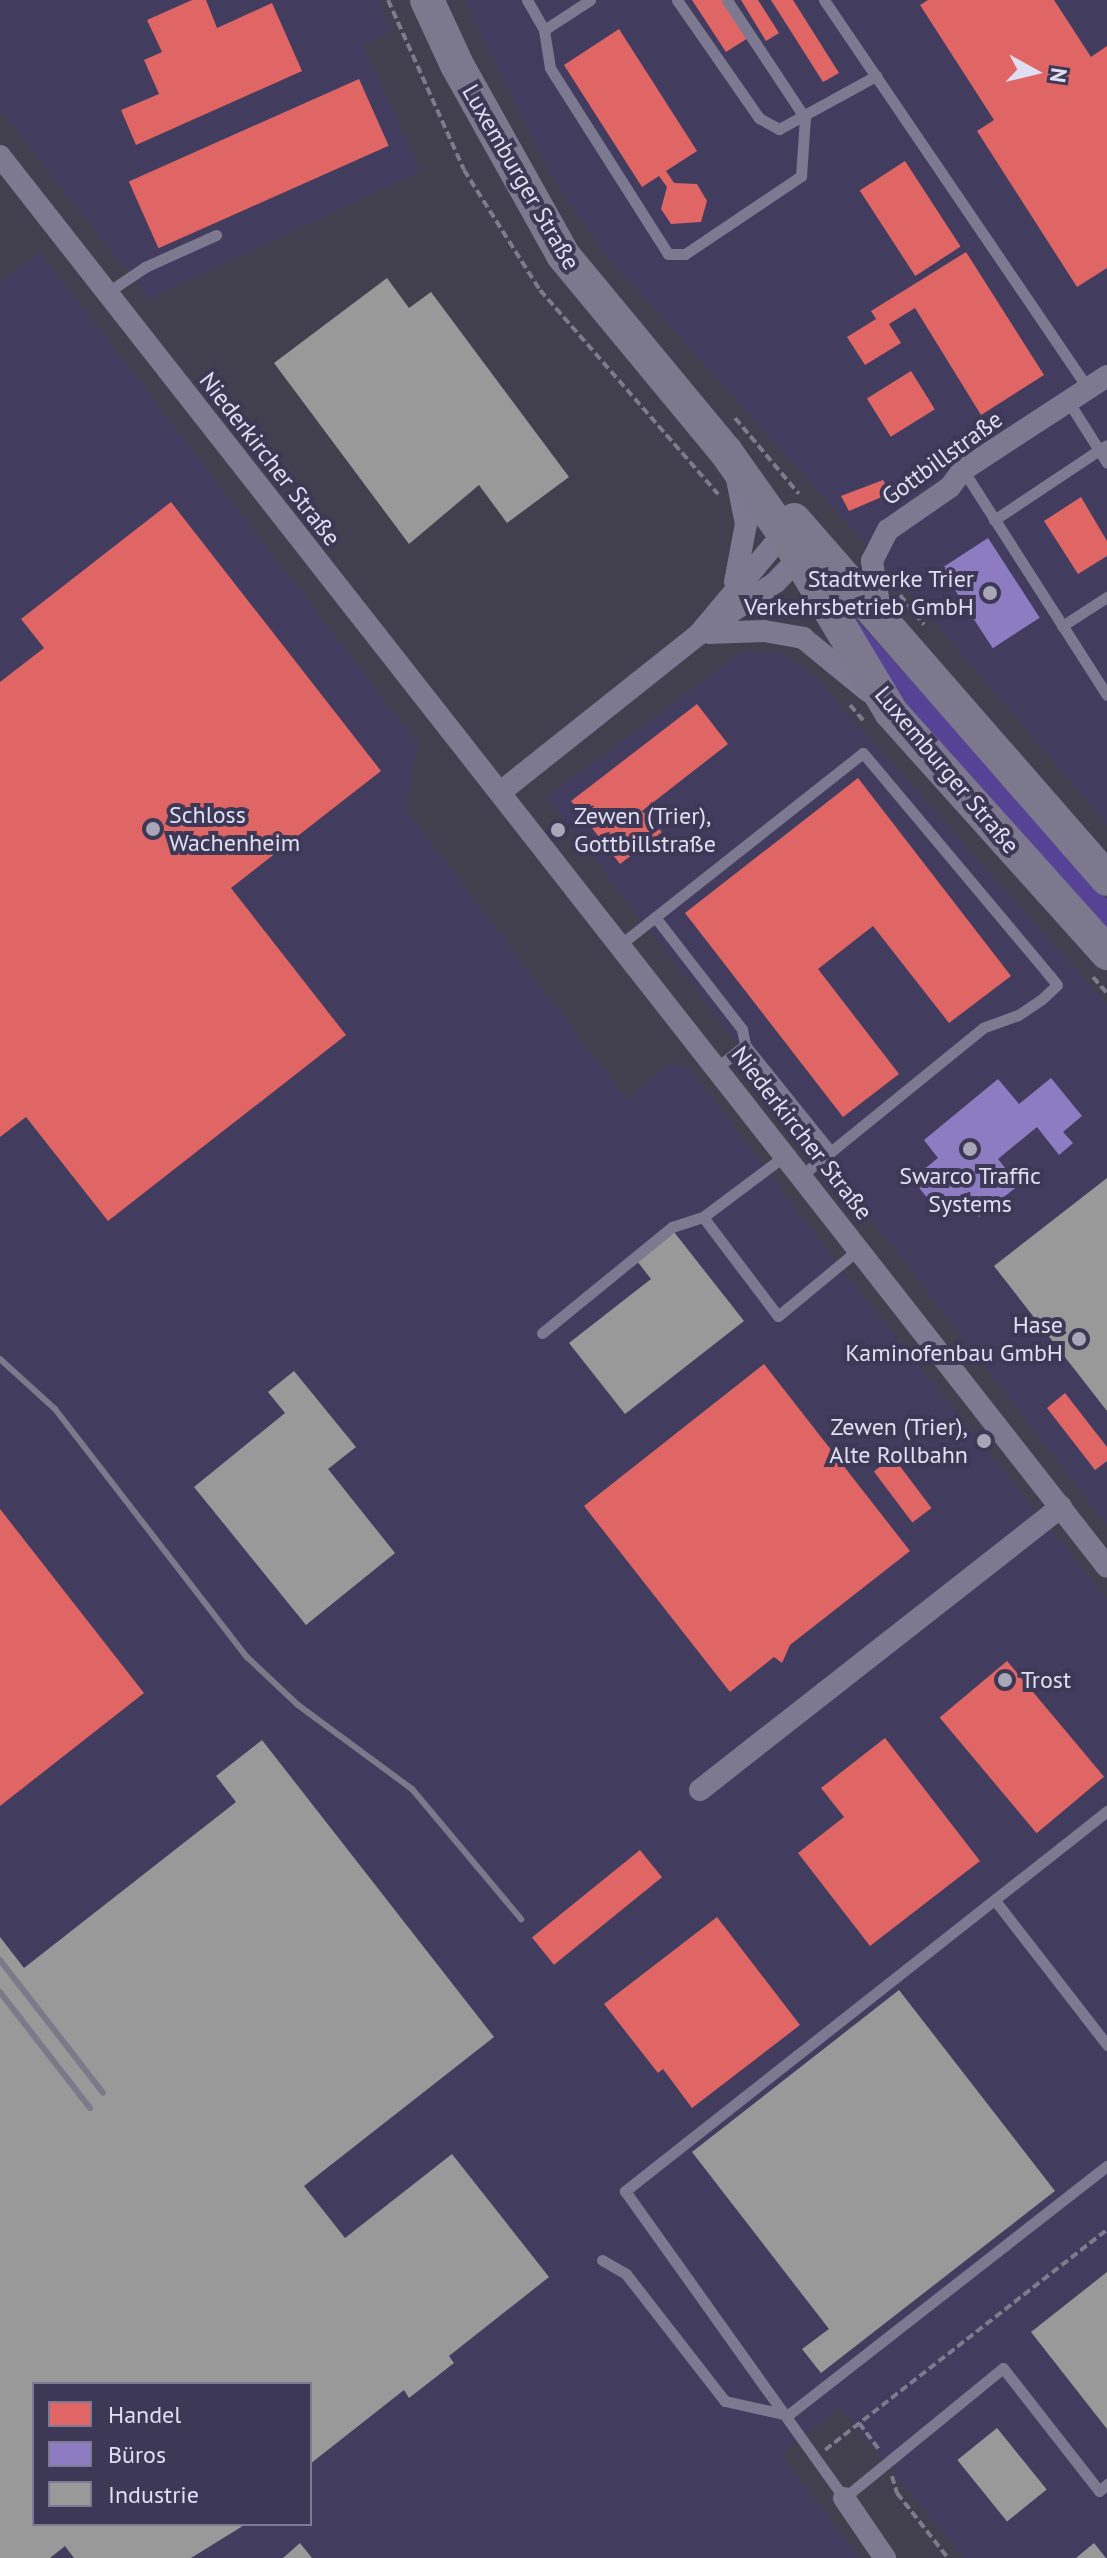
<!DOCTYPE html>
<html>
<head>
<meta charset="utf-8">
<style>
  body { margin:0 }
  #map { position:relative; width:1107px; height:2558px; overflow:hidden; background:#423f4f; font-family:"PT Sans",sans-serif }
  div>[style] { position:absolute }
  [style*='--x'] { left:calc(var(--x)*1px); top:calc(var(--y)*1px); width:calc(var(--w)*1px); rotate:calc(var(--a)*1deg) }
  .built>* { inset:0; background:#423d5f }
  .green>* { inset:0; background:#564396 }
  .shops>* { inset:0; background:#e06666; transform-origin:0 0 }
  .offices>* { inset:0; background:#8e7cc3; transform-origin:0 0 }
  .industry>* { inset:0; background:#999; transform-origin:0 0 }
  .path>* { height:4px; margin-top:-2px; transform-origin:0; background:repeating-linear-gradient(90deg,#7e7b8d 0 8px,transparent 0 12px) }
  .lane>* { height:11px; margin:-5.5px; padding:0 5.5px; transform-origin:5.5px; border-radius:5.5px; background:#7d7990 }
  .street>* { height:22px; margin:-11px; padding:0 11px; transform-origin:11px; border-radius:11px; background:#7d7990 }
  .primary>* { height:34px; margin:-17px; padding:0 17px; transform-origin:17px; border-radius:17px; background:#7c788e }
  .rail>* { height:6px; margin:-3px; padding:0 3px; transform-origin:3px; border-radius:3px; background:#7c7a8a }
  .dots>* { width:22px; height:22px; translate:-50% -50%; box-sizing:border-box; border:4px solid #3d3856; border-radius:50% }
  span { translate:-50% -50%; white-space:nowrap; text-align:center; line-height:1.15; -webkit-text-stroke:8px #3d3856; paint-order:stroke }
  .street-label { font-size:24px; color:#e0def1 }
  .poi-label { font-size:24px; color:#e0def1 }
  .right { translate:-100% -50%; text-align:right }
  .left { translate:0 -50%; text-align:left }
  .legend { position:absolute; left:32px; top:2382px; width:280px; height:144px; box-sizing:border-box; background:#3d3856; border:2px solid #7e7a94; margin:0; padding:10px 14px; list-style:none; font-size:24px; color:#e0def1 }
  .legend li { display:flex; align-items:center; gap:16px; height:40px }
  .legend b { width:40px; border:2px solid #7e7a94 }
  .north { position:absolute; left:995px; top:32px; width:80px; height:80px; -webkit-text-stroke:6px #3d3856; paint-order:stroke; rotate:98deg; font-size:22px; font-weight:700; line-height:32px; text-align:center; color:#e0def1 }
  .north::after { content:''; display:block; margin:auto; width:28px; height:36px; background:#e0def1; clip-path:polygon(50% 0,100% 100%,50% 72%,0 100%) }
</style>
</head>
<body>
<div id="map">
  <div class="built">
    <i style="clip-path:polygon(0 0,378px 0,392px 31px,363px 45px,421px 171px,149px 299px,0 110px)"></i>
    <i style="clip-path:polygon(464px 0,1107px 0,1107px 824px,902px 584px,606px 255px,550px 175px)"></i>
    <i style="clip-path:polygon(evenodd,40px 252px,418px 744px,406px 810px,618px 1089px,628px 1099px,670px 1063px,689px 1067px,850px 1280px,1107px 1599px,1107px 2558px,964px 2558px,840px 2408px,780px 2454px,860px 2558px,0 2558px,0 283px,40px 252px,34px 2384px,310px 2384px,310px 2524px,34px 2524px,34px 2384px)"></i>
    <i style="clip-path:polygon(742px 652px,784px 654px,815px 677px,1107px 1004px,1107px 1525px,547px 797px)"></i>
  </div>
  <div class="green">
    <i style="clip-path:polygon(834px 594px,1107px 899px,1107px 934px,918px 722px)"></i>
  </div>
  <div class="shops">
    <i style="clip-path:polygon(192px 0,206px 0,217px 28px,272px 3px,302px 71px,136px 145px,121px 110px,159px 94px,144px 60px,162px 52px,147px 20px)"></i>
    <i style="clip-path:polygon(692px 0,723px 0,748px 38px,726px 52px)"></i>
    <i style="clip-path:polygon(741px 0,758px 0,779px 33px,766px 41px)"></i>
    <i style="clip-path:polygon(771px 0,793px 0,839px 73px,823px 82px)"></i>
    <i style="clip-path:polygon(928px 0,1054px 0,1091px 57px,1107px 46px,1107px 268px,1077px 287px,977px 131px,994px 120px,920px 5px)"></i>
    <i style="clip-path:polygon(619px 29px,697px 151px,666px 171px,674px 183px,697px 184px,707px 201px,701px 222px,671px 224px,661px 209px,667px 187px,659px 176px,642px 187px,564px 65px)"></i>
    <i style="left:359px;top:79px;width:73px;height:252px;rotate:66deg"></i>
    <i style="left:905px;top:161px;width:102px;height:54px;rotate:57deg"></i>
    <i style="clip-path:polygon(966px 252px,1044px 375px,981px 415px,915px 308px,889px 324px,901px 343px,865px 365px,847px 337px,876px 319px,871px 311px)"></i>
    <i style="left:911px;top:371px;width:45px;height:52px;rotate:58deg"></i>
    <i style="clip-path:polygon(883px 480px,891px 493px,849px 511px,841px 496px)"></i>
    <i style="clip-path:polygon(1081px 497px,1107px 541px,1107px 556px,1078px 574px,1044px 521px)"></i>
    <i style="clip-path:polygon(171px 502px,381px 771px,231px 888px,346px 1035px,108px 1221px,26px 1117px,0 1137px,0 682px,44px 648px,21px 619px)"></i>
    <i style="clip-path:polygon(697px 704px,728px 744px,642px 811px,662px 832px,620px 864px,571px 801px)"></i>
    <i style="clip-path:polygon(858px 778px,1011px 976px,949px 1023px,873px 926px,818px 969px,899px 1074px,843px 1117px,685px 913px)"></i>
    <i style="clip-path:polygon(764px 1364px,910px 1551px,790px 1645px,782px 1663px,774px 1657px,730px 1692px,584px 1506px)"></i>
    <i style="clip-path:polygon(1065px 1393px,1107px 1447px,1107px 1461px,1095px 1470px,1047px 1408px)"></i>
    <i style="left:893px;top:1457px;width:64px;height:24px;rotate:53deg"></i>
    <i style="clip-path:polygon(0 1509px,144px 1693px,0 1806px)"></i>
    <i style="left:1007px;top:1661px;width:151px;height:88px;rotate:50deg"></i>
    <i style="clip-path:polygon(885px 1738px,980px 1861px,870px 1946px,798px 1853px,844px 1817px,821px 1788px)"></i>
    <i style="left:640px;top:1850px;width:35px;height:139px;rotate:51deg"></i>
    <i style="clip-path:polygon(717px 1917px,800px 2025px,692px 2108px,663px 2069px,658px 2073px,604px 2004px)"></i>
  </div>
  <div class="offices">
    <i style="left:988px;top:538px;width:95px;height:56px;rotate:57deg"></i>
    <i style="clip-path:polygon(1051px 1078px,1082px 1116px,1063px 1132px,1073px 1143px,1059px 1155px,1037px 1127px,998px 1159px,1019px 1185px,979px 1217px,967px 1203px,945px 1220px,912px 1179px,938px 1158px,924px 1140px,998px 1079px,1019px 1104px)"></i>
  </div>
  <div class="industry">
    <i style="clip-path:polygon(387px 278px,409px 308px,431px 292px,569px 477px,507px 523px,479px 485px,409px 544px,274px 363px)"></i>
    <i style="clip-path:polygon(1107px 1178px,1107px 1411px,994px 1266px)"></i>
    <i style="clip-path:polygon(674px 1232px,744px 1321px,625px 1414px,569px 1343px,651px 1279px,637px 1261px)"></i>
    <i style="clip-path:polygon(294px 1371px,356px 1447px,328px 1469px,395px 1553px,306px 1625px,194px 1487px,285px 1413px,268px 1392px)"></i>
    <i style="clip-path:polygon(262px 1740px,494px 2037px,304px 2186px,345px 2238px,452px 2154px,549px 2277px,449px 2356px,454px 2363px,409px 2398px,404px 2390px,310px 2464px,310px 2384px,34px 2384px,34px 2524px,246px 2524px,191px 2558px,74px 2558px,65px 2546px,50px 2558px,0 2558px,0 1937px,24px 1968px,236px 1802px,216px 1776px)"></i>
    <i style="clip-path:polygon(899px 1990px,1055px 2191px,821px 2373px,802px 2349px,829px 2329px,692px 2152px)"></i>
    <i style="clip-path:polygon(1107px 2272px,1107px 2429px,1031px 2332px)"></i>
    <i style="left:997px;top:2428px;width:79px;height:51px;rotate:51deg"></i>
    <i style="clip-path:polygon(300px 2543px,312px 2558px,283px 2558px)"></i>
    <i style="clip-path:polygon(1094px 2543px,1106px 2558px,1076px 2558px)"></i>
  </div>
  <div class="path">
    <i style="--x:388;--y:0;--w:186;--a:65.9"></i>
    <i style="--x:464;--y:170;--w:142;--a:57.7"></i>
    <i style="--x:540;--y:290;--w:271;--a:48.9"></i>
    <i style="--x:735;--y:418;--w:99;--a:49.9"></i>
    <i style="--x:900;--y:595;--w:38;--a:51"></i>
    <i style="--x:850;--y:705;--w:20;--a:49"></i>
    <i style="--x:1093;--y:977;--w:21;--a:49"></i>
    <i style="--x:859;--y:2423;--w:34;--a:53"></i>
    <i style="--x:825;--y:2450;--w:358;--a:-38"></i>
    <i style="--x:892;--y:2476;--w:18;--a:74"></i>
    <i style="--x:897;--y:2493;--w:83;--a:51.9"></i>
  </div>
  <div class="lane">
    <i style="--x:527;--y:0;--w:34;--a:60"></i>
    <i style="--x:544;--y:30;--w:38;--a:81"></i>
    <i style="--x:550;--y:68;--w:220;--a:57.6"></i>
    <i style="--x:668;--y:254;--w:17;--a:0"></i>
    <i style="--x:685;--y:254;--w:140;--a:-33.9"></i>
    <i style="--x:801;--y:176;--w:58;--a:-86.1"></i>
    <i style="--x:805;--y:118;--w:141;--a:-123.5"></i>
    <i style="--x:677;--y:0;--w:144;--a:55.2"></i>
    <i style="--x:759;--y:118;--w:23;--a:29"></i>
    <i style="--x:779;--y:129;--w:111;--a:-28.7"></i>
    <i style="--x:824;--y:0;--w:469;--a:55.8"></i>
    <i style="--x:544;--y:30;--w:55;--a:-33.1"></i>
    <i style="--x:108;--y:292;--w:45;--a:-34"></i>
    <i style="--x:145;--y:267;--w:78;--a:-24.3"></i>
    <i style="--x:1068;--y:401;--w:58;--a:57.7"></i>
    <i style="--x:1099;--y:450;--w:9;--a:-32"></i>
    <i style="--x:963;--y:470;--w:267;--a:57.4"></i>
    <i style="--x:994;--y:520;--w:126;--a:-33.7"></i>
    <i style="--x:1099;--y:450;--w:15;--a:58"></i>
    <i style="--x:1062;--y:626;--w:54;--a:-32.8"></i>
    <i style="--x:655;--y:917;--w:142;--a:52.2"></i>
    <i style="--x:742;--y:1029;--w:16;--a:79"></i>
    <i style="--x:745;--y:1045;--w:35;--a:141"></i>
    <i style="--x:621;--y:944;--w:308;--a:-38.3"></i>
    <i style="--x:863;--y:753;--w:291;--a:50"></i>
    <i style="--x:1050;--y:976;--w:11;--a:52"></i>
    <i style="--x:1057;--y:985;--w:21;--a:137"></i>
    <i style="--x:1042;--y:999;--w:29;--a:146"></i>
    <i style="--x:1018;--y:1015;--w:37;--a:160"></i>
    <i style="--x:983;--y:1028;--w:233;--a:140.9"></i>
    <i style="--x:745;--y:1045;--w:137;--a:51.2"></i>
    <i style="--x:703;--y:1217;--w:124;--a:52.9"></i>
    <i style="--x:778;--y:1316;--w:105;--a:-39.6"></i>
    <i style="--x:542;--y:1333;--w:168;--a:-39.2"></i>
    <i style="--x:672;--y:1227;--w:33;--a:-18"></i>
    <i style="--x:703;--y:1217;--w:104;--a:-36.8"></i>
    <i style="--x:1107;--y:1811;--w:614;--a:141.75"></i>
    <i style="--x:625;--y:2191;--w:377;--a:54.5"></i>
    <i style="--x:844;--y:2498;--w:205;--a:-39.3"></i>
    <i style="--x:1003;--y:2368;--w:156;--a:52"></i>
    <i style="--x:1099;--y:2491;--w:11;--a:-41"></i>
    <i style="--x:997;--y:1903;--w:180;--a:52.2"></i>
    <i style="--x:602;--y:2260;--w:28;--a:30"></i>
    <i style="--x:626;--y:2274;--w:161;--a:52.1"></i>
    <i style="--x:725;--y:2401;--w:65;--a:12.5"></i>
    <i style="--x:788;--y:2415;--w:405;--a:-38"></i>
  </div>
  <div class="street">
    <i style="--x:0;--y:156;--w:1793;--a:51.88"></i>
    <i style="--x:735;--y:582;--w:59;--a:-79.3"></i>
    <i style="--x:746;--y:524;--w:46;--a:-101.3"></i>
    <i style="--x:880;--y:610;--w:50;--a:-99.3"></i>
    <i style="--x:872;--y:561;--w:35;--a:-63"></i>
    <i style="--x:888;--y:530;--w:75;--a:-34.7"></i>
    <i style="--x:950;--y:487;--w:21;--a:-53"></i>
    <i style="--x:963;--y:470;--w:172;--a:-33.1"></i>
    <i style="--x:708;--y:633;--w:56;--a:-2"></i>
    <i style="--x:764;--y:631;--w:40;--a:10"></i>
    <i style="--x:803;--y:638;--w:85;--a:39.3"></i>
    <i style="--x:503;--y:790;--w:251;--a:-38.5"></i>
    <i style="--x:699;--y:634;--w:114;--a:-50"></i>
    <i style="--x:772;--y:547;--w:24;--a:-28"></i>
    <i style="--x:793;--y:536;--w:16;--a:4"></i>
    <i style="--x:809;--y:537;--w:23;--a:115"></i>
    <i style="--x:799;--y:558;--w:33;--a:134"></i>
    <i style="--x:776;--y:582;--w:93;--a:146"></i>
    <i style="--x:700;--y:1790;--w:459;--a:-38.1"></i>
    <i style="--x:844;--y:2498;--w:73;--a:55.7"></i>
  </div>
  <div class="primary">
    <i style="--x:427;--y:0;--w:72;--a:65.2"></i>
    <i style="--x:457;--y:65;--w:218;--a:60.8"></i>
    <i style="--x:563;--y:255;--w:256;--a:50.4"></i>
    <i style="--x:726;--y:452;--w:105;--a:54.7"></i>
    <i style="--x:787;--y:538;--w:203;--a:59.1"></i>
    <i style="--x:891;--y:712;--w:324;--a:48.1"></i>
    <i style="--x:794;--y:520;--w:476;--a:48.9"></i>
  </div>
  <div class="rail">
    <i style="--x:0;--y:1359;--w:74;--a:42.3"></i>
    <i style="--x:55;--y:1409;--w:314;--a:52.3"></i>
    <i style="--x:247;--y:1657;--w:70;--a:43.3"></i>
    <i style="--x:298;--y:1705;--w:142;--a:36.4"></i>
    <i style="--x:412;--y:1789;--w:170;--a:50"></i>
    <i style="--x:0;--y:1960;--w:168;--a:52.2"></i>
    <i style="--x:0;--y:1992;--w:147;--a:52.2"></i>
  </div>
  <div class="dots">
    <i style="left:990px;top:593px;background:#a9a6b8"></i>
    <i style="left:153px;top:829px;background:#a9a6b8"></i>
    <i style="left:558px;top:830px;background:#a9a6b8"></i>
    <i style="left:970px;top:1149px;background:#a9a6b8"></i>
    <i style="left:1079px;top:1339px;background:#a9a6b8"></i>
    <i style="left:984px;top:1441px;background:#a9a6b8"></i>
    <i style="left:1005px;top:1680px;background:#a9a6b8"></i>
  </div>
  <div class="street-label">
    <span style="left:521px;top:177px;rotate:60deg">Luxemburger Straße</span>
    <span style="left:942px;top:458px;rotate:-36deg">Gottbillstraße</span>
    <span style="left:270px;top:459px;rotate:52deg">Niederkircher Straße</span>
    <span style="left:947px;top:770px;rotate:50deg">Luxemburger Straße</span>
    <span style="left:802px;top:1133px;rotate:52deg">Niederkircher Straße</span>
  </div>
  <div class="poi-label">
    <span class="right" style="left:974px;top:593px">Stadtwerke Trier<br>Verkehrsbetrieb GmbH</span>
    <span class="left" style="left:169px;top:829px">Schloss<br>Wachenheim</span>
    <span class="left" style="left:574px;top:830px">Zewen (Trier),<br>Gottbillstraße</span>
    <span style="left:970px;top:1190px">Swarco Traffic<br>Systems</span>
    <span class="right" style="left:1063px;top:1339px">Hase<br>Kaminofenbau GmbH</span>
    <span class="right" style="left:968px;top:1441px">Zewen (Trier),<br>Alte Rollbahn</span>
    <span class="left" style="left:1021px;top:1680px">Trost</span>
  </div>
  <ul class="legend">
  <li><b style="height:22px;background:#e06666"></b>Handel</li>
  <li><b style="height:22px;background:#8e7cc3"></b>Büros</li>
  <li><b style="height:22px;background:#999"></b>Industrie</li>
  </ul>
  <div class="north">N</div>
</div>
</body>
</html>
